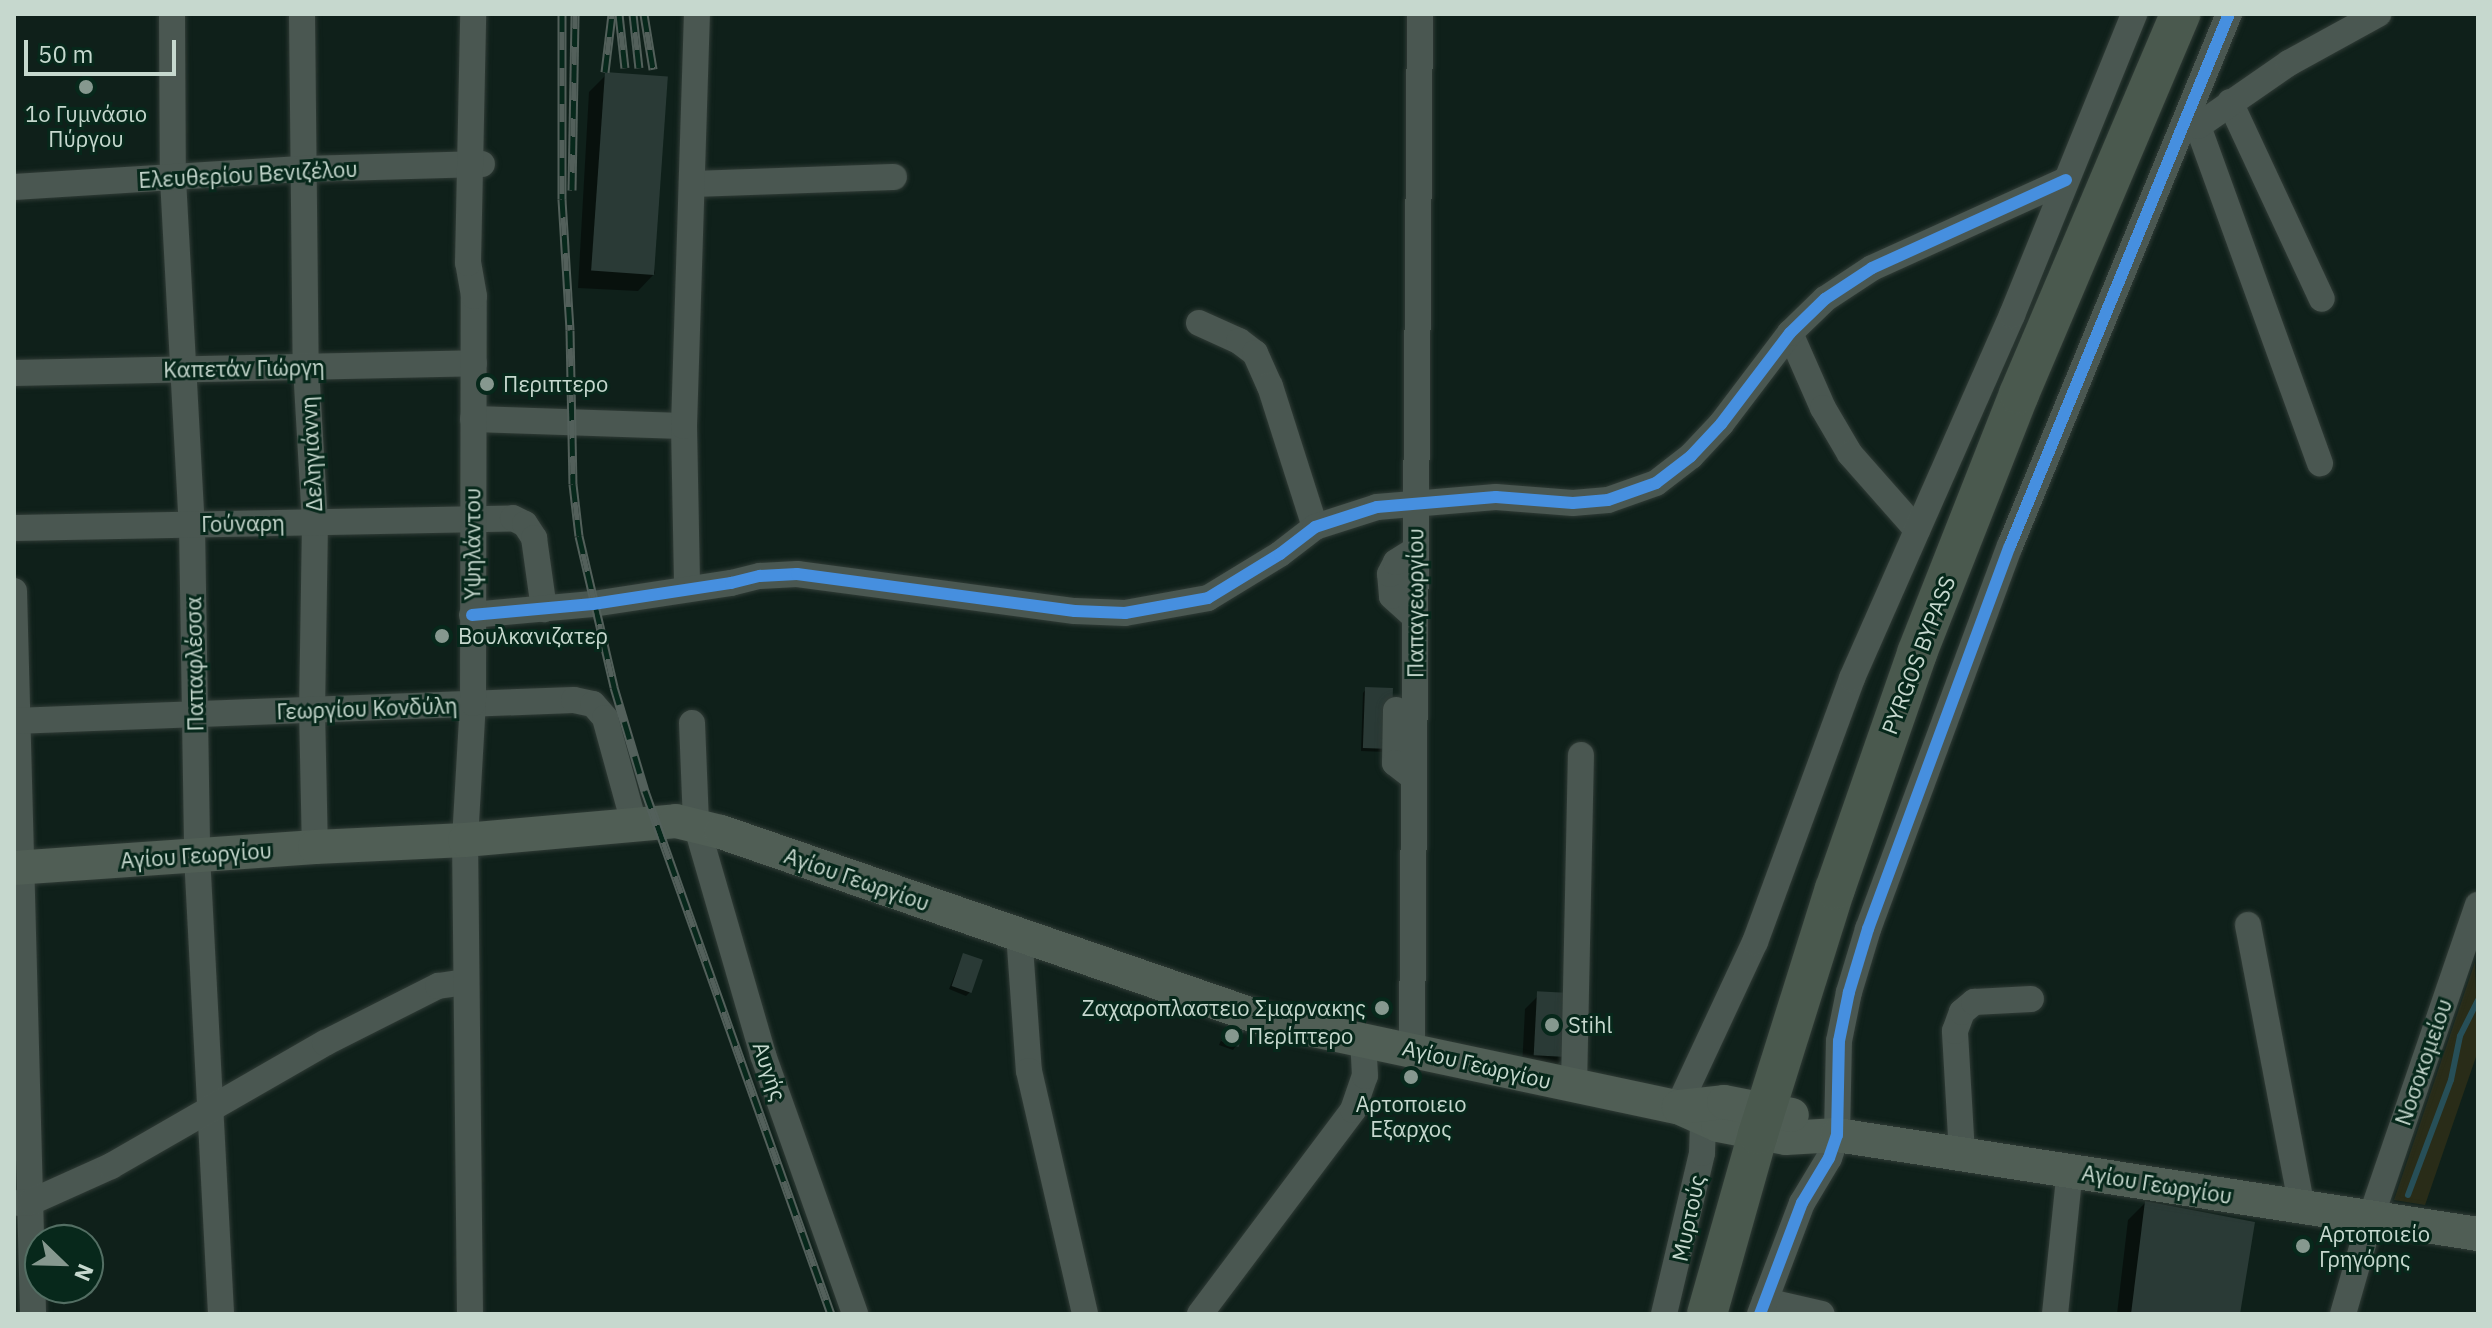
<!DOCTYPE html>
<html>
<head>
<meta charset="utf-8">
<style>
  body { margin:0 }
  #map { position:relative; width:2492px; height:1328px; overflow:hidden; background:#0f201a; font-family:"IBM Plex Sans",sans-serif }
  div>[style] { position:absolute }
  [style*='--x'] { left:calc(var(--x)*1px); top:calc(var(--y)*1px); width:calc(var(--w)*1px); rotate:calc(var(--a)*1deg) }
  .green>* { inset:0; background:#292c18 }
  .shadow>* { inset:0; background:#0007 }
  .stream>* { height:6px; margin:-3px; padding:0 3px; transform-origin:3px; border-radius:3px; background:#274f58 }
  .building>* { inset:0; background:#2a3a36; transform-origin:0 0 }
  .roads { filter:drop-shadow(0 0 2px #303b36) drop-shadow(0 0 2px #303b36) }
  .minor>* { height:26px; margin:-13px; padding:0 13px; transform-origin:13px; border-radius:13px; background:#4a5751 }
  .major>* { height:34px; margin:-17px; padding:0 17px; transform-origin:17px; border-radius:17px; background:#505e55 }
  .highway>* { height:40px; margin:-20px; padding:0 20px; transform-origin:20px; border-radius:20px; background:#4a594e }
  .rail>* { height:9px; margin-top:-4.5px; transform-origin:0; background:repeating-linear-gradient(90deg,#07281b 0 18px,#53605b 0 36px); box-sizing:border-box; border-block:2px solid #53605b }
  .cycleway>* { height:12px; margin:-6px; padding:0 6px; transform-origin:6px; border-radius:6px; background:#468fdf }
  .dots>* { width:22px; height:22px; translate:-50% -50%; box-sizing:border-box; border:4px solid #07281b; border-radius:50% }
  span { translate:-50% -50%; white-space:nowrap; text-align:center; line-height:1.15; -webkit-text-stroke:6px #07281b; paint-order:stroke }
  .poi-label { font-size:22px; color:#c6d8ce }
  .left { translate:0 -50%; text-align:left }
  .right { translate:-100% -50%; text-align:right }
  .street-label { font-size:22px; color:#c6d8ce }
  .frame { position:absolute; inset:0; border:16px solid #c6d8ce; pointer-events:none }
  .north { position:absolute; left:24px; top:1224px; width:80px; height:80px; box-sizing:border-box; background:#07281b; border:2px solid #536e63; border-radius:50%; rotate:113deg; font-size:22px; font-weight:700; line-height:32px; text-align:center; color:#c6d8ce }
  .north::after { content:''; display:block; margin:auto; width:28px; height:36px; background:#86988f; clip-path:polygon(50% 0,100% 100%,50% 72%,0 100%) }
  .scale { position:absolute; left:24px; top:40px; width:152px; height:36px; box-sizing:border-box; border:4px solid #c6d8ce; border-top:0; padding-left:10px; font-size:24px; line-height:28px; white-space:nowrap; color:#c6d8ce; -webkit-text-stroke:6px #07281b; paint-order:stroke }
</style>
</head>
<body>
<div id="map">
  <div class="green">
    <i style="clip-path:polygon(2475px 962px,2478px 1051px,2425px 1205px,2394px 1200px)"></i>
  </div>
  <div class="shadow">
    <i style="clip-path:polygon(606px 75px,655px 273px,638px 291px,578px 288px,589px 92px)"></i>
    <i style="clip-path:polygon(1366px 689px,1386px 752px,1361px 751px,1363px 693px)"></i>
    <i style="clip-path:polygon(963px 955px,970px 992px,966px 996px,949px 989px)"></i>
    <i style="clip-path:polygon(1538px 996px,1565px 1056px,1553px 1069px,1522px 1068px,1525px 1009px)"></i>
    <i style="clip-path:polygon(1227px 1027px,1236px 1046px,1233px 1050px,1219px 1045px)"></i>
    <i style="clip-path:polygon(2145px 1203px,2238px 1314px,2117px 1314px,2128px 1220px)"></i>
  </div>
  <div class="stream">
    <i style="--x:2408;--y:1195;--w:123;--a:-69.5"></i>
    <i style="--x:2451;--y:1080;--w:45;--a:-78.4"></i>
    <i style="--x:2460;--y:1036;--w:40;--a:-63.4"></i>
  </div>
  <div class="building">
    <i style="left:605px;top:72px;width:63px;height:199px;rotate:4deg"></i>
    <i style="left:1365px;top:687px;width:28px;height:61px;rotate:2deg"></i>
    <i style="left:963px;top:953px;width:21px;height:35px;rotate:19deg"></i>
    <i style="left:1570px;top:993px;width:64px;height:33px;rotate:93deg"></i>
    <i style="left:1227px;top:1025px;width:18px;height:17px;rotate:19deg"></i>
    <i style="clip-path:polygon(2145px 1201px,2255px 1222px,2240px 1314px,2131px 1314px)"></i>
  </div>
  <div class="roads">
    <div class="minor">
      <i style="--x:172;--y:14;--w:165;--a:89.7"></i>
      <i style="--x:173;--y:179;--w:347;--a:86.9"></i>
      <i style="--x:192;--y:525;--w:330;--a:89.1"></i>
      <i style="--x:197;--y:855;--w:460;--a:87"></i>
      <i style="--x:302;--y:14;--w:353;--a:89.4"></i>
      <i style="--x:306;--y:367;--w:155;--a:86.7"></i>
      <i style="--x:315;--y:522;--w:187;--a:90.9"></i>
      <i style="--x:312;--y:709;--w:138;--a:88.8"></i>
      <i style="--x:2230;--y:102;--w:217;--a:65"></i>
      <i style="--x:2191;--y:107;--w:379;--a:70.1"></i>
      <i style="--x:2198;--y:126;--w:111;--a:-34.7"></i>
      <i style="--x:2289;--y:63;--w:102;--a:-28.8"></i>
      <i style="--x:692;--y:184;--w:202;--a:-2"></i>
      <i style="--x:14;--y:187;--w:291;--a:-3.6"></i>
      <i style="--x:304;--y:169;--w:178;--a:-1.6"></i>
      <i style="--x:1199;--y:323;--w:44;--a:24.2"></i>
      <i style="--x:1239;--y:341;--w:20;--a:37"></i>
      <i style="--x:1255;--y:353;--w:36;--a:66"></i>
      <i style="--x:1270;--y:386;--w:148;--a:72.3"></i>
      <i style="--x:1790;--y:333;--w:82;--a:66.3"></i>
      <i style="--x:1823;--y:408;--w:53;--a:59.6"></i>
      <i style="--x:1850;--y:454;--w:101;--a:48.6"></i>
      <i style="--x:14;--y:373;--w:460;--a:-1.2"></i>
      <i style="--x:473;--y:419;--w:211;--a:1.9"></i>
      <i style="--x:684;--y:426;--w:163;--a:88.9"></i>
      <i style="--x:684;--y:426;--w:412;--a:-88.2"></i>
      <i style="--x:14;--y:528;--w:499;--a:-1.1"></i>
      <i style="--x:513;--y:518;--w:13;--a:27"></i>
      <i style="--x:525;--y:524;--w:17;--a:57"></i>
      <i style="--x:534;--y:538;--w:72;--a:82"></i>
      <i style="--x:14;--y:591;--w:723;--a:88.49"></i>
      <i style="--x:472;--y:615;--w:121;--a:-5.2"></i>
      <i style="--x:593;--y:604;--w:140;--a:-8.7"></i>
      <i style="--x:731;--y:583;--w:30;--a:-14"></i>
      <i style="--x:760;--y:576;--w:37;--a:-3"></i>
      <i style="--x:797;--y:574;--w:280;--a:7.6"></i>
      <i style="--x:1075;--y:611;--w:50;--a:2.3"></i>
      <i style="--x:1125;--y:613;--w:84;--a:-10.2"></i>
      <i style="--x:1208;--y:598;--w:84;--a:-31.4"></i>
      <i style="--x:1280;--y:554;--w:44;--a:-37.6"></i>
      <i style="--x:1315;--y:527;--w:65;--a:-17.9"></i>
      <i style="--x:1377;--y:507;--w:119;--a:-4.8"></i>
      <i style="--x:1496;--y:497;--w:77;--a:4.5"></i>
      <i style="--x:1573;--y:503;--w:35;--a:-5"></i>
      <i style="--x:1608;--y:500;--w:51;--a:-19.5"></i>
      <i style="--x:1656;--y:483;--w:44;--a:-37.6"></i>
      <i style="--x:1691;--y:456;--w:44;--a:-46.8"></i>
      <i style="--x:1721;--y:424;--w:114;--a:-52.8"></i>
      <i style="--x:1790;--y:333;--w:49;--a:-44.2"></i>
      <i style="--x:1825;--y:299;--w:56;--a:-33.4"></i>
      <i style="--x:1872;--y:268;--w:213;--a:-24.4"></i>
      <i style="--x:1415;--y:617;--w:31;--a:-138"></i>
      <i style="--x:1392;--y:596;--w:22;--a:-95"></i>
      <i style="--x:1390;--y:574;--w:13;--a:-63"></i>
      <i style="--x:1396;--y:562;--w:22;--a:-32"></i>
      <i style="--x:1396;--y:710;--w:53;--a:91.1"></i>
      <i style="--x:1395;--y:763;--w:24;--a:38"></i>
      <i style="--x:14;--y:721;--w:560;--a:-2.15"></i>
      <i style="--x:574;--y:700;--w:19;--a:12"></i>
      <i style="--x:593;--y:704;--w:18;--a:49"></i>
      <i style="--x:605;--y:718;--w:109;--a:74.6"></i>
      <i style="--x:692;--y:723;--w:101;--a:87.7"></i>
      <i style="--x:696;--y:824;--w:241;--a:73.8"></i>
      <i style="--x:763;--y:1055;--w:275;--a:70.4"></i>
      <i style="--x:2248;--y:925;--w:289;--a:79.2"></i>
      <i style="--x:1019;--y:933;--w:138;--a:85.9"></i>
      <i style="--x:1029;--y:1071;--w:249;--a:77"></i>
      <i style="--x:1412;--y:1048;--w:1034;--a:-89.56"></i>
      <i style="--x:1574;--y:1086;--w:331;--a:-88.8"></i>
      <i style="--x:1678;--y:1107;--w:182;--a:-65"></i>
      <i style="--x:1755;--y:942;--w:281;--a:-69.8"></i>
      <i style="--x:1852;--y:678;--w:397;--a:-66.2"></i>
      <i style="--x:2012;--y:315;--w:325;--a:-67.9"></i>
      <i style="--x:1962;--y:1154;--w:123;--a:-93.3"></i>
      <i style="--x:1955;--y:1031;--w:20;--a:-70"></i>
      <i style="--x:1962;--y:1012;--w:16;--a:-40"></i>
      <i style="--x:1974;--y:1002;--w:57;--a:-3"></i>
      <i style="--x:18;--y:1203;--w:13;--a:-4"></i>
      <i style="--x:31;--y:1202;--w:88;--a:-24.2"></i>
      <i style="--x:111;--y:1166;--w:247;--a:-29.9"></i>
      <i style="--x:325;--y:1043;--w:127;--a:-26.8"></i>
      <i style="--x:438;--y:986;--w:27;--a:-8"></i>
      <i style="--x:1765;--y:1301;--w:58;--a:12.8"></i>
      <i style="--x:470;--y:1314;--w:474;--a:-90.6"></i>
      <i style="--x:465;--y:840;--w:137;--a:-86.7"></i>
      <i style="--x:473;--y:703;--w:407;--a:-89.9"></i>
      <i style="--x:474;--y:296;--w:34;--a:-100"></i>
      <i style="--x:468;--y:263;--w:249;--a:-88.8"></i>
      <i style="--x:1200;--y:1314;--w:255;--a:-53.1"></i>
      <i style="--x:1353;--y:1110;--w:36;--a:-71"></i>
      <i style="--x:1365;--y:1076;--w:37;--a:-93"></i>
      <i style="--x:1664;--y:1314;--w:165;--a:-76.7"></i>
      <i style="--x:1702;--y:1153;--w:33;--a:-88"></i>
      <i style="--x:1760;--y:1314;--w:119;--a:-69.3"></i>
      <i style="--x:1802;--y:1203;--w:52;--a:-59"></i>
      <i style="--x:1829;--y:1158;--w:24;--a:-71"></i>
      <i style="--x:1837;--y:1135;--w:94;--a:-88.8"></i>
      <i style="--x:1839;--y:1041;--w:50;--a:-78.5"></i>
      <i style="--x:1849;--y:992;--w:66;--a:-73.2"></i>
      <i style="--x:1868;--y:929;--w:408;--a:-69.7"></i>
      <i style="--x:2010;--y:546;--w:575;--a:-67.63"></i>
      <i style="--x:2055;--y:1314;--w:145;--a:-84.1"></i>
      <i style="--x:2343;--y:1314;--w:98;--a:-74"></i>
      <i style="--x:2370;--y:1220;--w:333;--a:-71.1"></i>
    </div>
    <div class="major">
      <i style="--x:14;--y:868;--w:302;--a:-4"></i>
      <i style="--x:315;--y:847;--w:150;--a:-2.7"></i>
      <i style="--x:465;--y:840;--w:212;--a:-5.1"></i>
      <i style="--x:676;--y:821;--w:46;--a:13.7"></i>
      <i style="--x:721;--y:832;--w:577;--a:19"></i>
      <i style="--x:1267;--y:1020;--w:420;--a:12"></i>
      <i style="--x:1678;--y:1107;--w:44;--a:24.2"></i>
      <i style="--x:1718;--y:1125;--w:69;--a:10.8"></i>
      <i style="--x:1786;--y:1138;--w:51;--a:-3.4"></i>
      <i style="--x:1837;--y:1135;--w:649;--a:8.78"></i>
      <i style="--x:1679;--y:1107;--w:45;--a:-6.3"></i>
      <i style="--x:1724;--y:1102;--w:69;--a:10.8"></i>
    </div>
    <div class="highway">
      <i style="--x:1707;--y:1314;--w:187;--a:-74.2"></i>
      <i style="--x:1758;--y:1134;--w:257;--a:-72.6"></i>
      <i style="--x:1835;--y:889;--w:250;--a:-70.8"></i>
      <i style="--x:1917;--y:653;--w:278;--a:-68.5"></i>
      <i style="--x:2019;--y:394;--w:413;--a:-67"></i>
    </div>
  </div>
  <div class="rail">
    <i style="--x:562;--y:14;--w:185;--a:90"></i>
    <i style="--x:562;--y:199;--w:131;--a:86.5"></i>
    <i style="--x:570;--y:330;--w:154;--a:88.9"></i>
    <i style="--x:573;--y:484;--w:52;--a:83.4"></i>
    <i style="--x:579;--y:536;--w:155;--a:76.9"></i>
    <i style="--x:614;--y:687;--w:109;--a:73.4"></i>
    <i style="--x:645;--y:791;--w:555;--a:70.42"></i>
    <i style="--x:619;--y:14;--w:54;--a:83.7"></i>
    <i style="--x:633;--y:14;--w:54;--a:83.7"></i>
    <i style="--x:644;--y:14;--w:56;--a:80.7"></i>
    <i style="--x:605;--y:72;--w:58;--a:-83.1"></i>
    <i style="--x:572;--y:190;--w:176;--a:-89"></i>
  </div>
  <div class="cycleway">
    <i style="--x:472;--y:615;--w:121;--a:-5.2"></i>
    <i style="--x:593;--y:604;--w:140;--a:-8.7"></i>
    <i style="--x:731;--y:583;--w:30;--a:-14"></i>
    <i style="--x:760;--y:576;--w:37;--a:-3"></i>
    <i style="--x:797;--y:574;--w:280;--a:7.6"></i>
    <i style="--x:1075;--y:611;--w:50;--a:2.3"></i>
    <i style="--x:1125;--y:613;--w:84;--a:-10.2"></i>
    <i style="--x:1208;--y:598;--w:84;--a:-31.4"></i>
    <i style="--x:1280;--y:554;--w:44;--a:-37.6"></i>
    <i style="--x:1315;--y:527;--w:65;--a:-17.9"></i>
    <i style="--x:1377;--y:507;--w:119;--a:-4.8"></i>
    <i style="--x:1496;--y:497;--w:77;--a:4.5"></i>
    <i style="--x:1573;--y:503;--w:35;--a:-5"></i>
    <i style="--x:1608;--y:500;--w:51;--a:-19.5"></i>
    <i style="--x:1656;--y:483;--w:44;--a:-37.6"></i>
    <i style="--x:1691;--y:456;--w:44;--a:-46.8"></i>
    <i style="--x:1721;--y:424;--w:114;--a:-52.8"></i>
    <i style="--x:1790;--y:333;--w:49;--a:-44.2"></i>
    <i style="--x:1825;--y:299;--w:56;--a:-33.4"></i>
    <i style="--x:1872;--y:268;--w:213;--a:-24.4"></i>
    <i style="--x:1760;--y:1314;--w:119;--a:-69.3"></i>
    <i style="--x:1802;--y:1203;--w:52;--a:-59"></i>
    <i style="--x:1829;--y:1158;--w:24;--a:-71"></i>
    <i style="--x:1837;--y:1135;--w:94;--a:-88.8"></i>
    <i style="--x:1839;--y:1041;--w:50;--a:-78.5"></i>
    <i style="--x:1849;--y:992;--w:66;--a:-73.2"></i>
    <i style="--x:1868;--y:929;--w:408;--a:-69.7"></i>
    <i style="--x:2010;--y:546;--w:575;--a:-67.63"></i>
  </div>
  <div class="dots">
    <i style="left:86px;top:87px;background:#86988f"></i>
    <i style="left:487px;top:384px;background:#86988f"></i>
    <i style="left:442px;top:636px;background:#86988f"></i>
    <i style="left:1382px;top:1008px;background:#86988f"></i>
    <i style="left:1552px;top:1025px;background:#86988f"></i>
    <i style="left:1232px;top:1036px;background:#86988f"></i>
    <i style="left:1411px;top:1077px;background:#86988f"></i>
    <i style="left:2303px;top:1246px;background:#86988f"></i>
  </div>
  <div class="poi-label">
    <span style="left:86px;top:126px">1ο Γυμνάσιο<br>Πύργου</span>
    <span class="left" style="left:503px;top:384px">Περιπτερο</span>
    <span class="left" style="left:458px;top:636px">Βουλκανιζατερ</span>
    <span class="right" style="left:1366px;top:1008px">Ζαχαροπλαστειο Σμαρνακης</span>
    <span class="left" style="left:1568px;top:1025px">Stihl</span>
    <span class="left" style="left:1248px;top:1036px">Περίπτερο</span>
    <span style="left:1411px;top:1116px">Αρτοποιειο<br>Εξαρχος</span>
    <span class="left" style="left:2319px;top:1246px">Αρτοποιείο<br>Γρηγόρης</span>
  </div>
  <div class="street-label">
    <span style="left:248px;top:174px;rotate:-3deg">Ελευθερίου Βενιζέλου</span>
    <span style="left:244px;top:368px;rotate:-1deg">Καπετάν Γιώργη</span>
    <span style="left:311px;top:454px;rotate:-93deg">Δεληγιάννη</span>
    <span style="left:243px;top:523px;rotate:-1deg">Γούναρη</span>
    <span style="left:472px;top:544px;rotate:-90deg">Υψηλάντου</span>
    <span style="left:1415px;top:603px;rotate:-90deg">Παπαγεωργίου</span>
    <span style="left:1918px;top:655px;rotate:-69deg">PYRGOS BYPASS</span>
    <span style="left:194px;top:664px;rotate:-91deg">Παπαφλέσσα</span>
    <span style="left:367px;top:708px;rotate:-2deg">Γεωργίου Κονδύλη</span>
    <span style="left:196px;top:855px;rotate:-4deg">Αγίου Γεωργίου</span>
    <span style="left:857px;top:879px;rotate:19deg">Αγίου Γεωργίου</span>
    <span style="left:2423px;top:1062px;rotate:-71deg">Νοσοκομείου</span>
    <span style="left:1477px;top:1064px;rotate:13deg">Αγίου Γεωργίου</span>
    <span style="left:770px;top:1071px;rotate:71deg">Αυγής</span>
    <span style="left:2157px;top:1184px;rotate:9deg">Αγίου Γεωργίου</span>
    <span style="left:1688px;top:1218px;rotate:-78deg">Μυρτούς</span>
  </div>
  <div class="frame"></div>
  <div class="north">N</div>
  <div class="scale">50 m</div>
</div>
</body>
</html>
